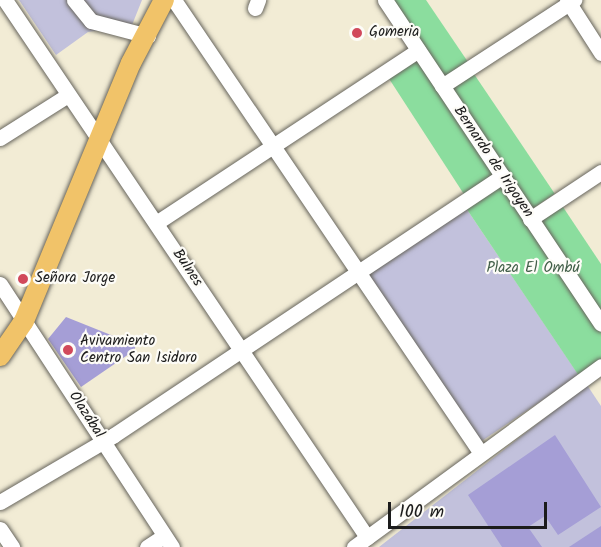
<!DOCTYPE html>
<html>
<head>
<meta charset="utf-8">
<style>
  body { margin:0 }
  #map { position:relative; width:601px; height:547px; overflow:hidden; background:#f2ecd5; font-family:Kalam,sans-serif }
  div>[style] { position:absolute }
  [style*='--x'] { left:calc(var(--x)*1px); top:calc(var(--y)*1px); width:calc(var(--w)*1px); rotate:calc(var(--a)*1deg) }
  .industrial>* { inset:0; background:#c2c1dc; transform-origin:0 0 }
  .green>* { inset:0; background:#8bdd9e; transform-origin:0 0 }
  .building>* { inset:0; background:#a59ed6 }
  .roads { filter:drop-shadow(0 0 2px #67655d) drop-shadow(0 0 2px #67655d) }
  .minor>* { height:15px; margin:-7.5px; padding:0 7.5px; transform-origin:7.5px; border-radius:7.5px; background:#fff }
  .major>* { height:20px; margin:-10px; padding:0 10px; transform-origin:10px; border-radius:10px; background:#f1c369 }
  .dots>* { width:16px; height:16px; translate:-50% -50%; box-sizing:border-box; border:3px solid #fdfcf7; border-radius:50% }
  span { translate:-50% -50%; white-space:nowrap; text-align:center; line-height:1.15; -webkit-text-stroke:4.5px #fdfcf7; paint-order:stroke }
  .poi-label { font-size:15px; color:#1c1c1c }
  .left { translate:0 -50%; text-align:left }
  .street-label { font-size:15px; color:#1c1c1c }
  .park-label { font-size:15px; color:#43604a }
  .scale { position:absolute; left:388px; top:502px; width:159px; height:27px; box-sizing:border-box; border:3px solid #1c1c1c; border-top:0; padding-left:8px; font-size:18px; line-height:21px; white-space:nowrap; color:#1c1c1c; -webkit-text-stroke:4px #fdfcf7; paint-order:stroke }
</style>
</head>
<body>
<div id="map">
  <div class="industrial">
    <i style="clip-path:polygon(19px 0,142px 0,132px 25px,88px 32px,56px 55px)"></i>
    <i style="left:466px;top:208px;width:202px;height:119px;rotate:56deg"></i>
    <i style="clip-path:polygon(587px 385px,601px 406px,601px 547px,379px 547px)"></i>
  </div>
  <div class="green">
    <i style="clip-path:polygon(391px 0,426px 0,468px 62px,444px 78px)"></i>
    <i style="left:416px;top:56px;width:142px;height:35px;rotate:57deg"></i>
    <i style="left:472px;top:71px;width:148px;height:29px;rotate:56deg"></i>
    <i style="clip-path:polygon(501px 182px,601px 330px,601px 362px,579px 376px,466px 208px)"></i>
    <i style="clip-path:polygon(561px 204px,601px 264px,601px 316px,537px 220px)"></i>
  </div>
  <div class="building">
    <i style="clip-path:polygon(66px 317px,136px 345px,132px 358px,129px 354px,81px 387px,48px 339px)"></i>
    <i style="clip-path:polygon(555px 435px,601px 507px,558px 535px,545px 516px,528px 527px,542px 547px,502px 547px,468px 495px)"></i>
    <i style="clip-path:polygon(601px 526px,601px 547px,569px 547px)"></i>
  </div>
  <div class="roads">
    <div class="minor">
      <i style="--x:5;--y:0;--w:648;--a:56.02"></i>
      <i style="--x:74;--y:0;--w:27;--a:51"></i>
      <i style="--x:91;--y:21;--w:59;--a:14.7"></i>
      <i style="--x:174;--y:0;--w:546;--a:55.9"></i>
      <i style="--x:385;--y:0;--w:389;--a:56.3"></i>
      <i style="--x:567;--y:0;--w:63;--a:57.3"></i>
      <i style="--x:255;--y:8;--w:9;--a:-69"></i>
      <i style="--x:442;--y:86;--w:158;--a:-33.1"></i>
      <i style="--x:0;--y:138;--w:80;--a:-32.3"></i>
      <i style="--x:530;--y:219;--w:85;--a:-33.5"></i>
      <i style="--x:156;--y:223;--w:314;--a:-33.4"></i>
      <i style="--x:0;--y:284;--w:314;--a:56.8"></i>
      <i style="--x:0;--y:502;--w:132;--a:-30.4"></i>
      <i style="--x:114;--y:435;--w:467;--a:-33.7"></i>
      <i style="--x:0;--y:529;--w:22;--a:56"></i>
      <i style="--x:147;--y:547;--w:20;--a:-33"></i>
      <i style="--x:354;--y:547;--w:306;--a:-36.2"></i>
    </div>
    <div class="major">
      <i style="--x:0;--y:356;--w:42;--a:-55.6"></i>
      <i style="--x:24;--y:321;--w:279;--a:-67.5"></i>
      <i style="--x:131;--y:63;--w:71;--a:-62.4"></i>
    </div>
  </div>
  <div class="dots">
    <i style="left:357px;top:33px;background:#d1495b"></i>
    <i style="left:23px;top:279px;background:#d1495b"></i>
    <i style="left:68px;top:350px;background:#d1495b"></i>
  </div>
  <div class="poi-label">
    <span class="left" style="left:369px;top:33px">Gomeria</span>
    <span class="left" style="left:35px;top:279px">Señora Jorge</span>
    <span class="left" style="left:80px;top:350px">Avivamiento<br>Centro San Isidoro</span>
  </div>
  <div class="street-label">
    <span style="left:493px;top:162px;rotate:56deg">Bernardo de Irigoyen</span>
    <span style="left:187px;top:268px;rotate:56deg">Bulnes</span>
    <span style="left:86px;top:415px;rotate:57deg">Olazábal</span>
  </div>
  <div class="park-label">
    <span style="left:533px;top:269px">Plaza El Ombú</span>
  </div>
  <div class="scale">100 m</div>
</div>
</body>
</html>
